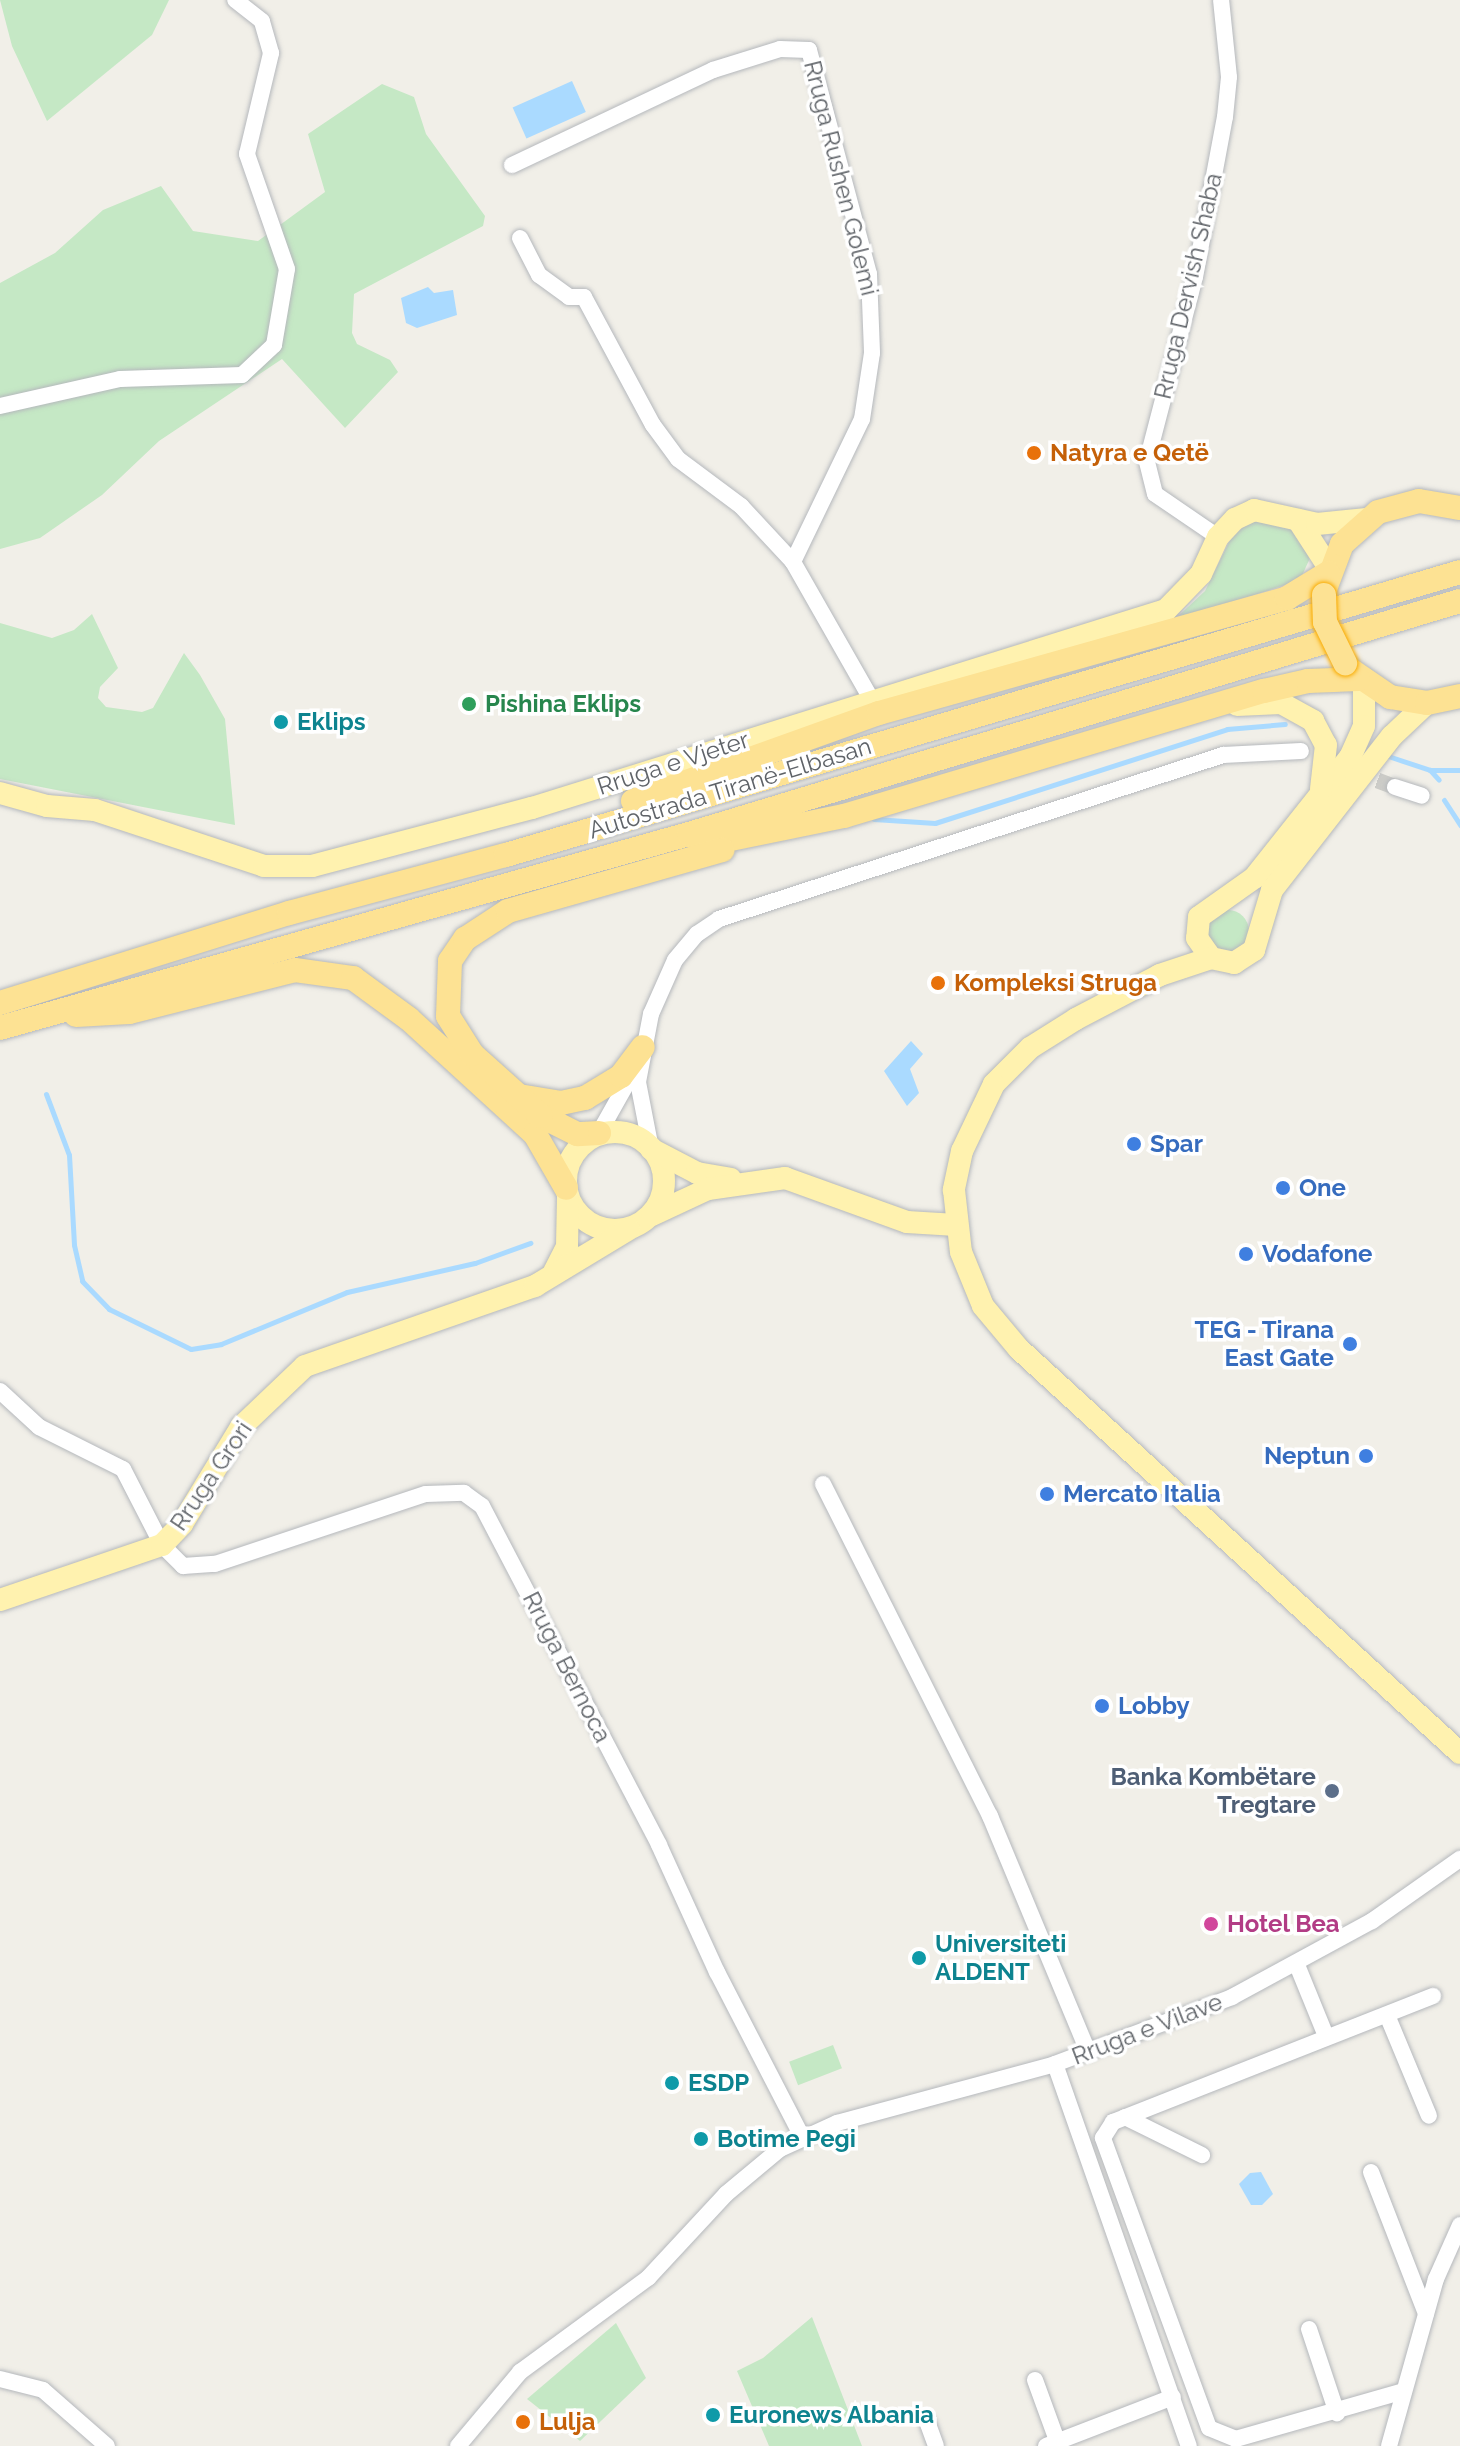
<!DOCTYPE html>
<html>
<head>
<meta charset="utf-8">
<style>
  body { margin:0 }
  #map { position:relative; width:1460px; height:2446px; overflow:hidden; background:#f1efe8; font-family:Raleway,sans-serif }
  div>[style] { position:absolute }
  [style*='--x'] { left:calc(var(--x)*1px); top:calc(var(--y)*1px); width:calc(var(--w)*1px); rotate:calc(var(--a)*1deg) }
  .green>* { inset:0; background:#c5e8c5; transform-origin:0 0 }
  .round { border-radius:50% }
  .water>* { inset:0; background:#aadaff; transform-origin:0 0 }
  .stream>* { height:5px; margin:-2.5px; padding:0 2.5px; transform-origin:2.5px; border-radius:2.5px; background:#aadaff }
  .minor-tunnel>* { height:16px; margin-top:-8px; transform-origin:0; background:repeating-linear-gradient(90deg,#ccccc8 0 16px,transparent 0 24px) }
  .roads { filter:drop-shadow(0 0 2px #b5b8bc) drop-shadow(0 0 2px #b5b8bc) }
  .minor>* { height:16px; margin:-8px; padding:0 8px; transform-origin:8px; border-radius:8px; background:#fff }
  .major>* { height:22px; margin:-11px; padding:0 11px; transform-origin:11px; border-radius:11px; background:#fff2af }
  .major>.ring { margin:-11px; padding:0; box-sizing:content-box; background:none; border:22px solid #fff2af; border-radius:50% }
  .highway>* { height:24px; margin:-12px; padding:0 12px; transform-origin:12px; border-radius:12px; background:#fde293 }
  .bridges { filter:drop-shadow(0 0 2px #f9ab00) drop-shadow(0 0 2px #f9ab00) }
  .highway-bridge>* { height:24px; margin:-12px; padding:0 12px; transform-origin:12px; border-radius:12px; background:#fde293 }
  .dots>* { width:22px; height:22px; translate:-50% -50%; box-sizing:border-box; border:4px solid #fff; border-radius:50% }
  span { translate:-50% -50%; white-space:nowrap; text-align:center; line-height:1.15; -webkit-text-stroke:7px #fff; paint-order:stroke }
  .street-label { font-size:24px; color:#5f6368 }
  .food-label { font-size:24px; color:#c56008; font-weight:700 }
  .left { translate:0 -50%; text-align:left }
  .leisure-label { font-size:24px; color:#27864d; font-weight:700 }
  .culture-label { font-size:24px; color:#0d838f; font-weight:700 }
  .shop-label { font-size:24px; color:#366cbe; font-weight:700 }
  .right { translate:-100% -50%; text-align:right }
  .service-label { font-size:24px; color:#4e5e75; font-weight:700 }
  .hotel-label { font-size:24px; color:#b23c85; font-weight:700 }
</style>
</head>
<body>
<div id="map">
  <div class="green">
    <i style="clip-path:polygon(0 0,169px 0,152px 35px,47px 121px,12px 46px)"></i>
    <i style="clip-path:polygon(382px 84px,414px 97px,426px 134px,485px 216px,483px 226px,354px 294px,352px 333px,357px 344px,390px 360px,398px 372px,345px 428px,282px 359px,159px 441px,102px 495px,40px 538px,0 549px,0 283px,55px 253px,103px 210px,161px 186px,193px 231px,258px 241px,325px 192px,308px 134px)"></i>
    <i style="clip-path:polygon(1251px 519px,1277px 521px,1292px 530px,1310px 558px,1300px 580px,1172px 622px,1205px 591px,1230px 540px)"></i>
    <i style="clip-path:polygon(92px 614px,118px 668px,100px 687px,98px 698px,106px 707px,142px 712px,153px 708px,184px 653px,200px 675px,225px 719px,235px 825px,0 779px,0 623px,52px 638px,74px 630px)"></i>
    <i class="round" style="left:1207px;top:910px;width:42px;height:42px"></i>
    <i style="left:833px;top:2045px;width:25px;height:47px;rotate:69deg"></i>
    <i style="clip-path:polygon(812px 2317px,862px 2446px,769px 2446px,737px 2371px,763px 2358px)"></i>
    <i style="clip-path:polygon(616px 2323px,646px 2378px,580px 2441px,527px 2399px)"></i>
  </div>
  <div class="water">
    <i style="left:572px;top:81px;width:34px;height:65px;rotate:66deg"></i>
    <i style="clip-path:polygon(428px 287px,434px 293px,453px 290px,457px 315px,417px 328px,406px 323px,401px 298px)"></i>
    <i style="clip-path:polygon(911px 1041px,923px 1054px,910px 1069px,919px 1093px,907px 1106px,884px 1071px)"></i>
    <i style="clip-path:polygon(1261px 2172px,1273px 2194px,1262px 2205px,1251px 2205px,1239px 2184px,1250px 2173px)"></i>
  </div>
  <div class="stream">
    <i style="--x:1388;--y:756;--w:44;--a:18.4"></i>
    <i style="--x:1430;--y:770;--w:30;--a:0"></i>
    <i style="--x:1430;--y:770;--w:13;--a:48"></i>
    <i style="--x:1444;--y:800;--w:30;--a:57"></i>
    <i style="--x:874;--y:819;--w:61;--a:3.8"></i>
    <i style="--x:935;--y:823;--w:307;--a:-17.8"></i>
    <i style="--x:1227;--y:729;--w:58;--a:-4.9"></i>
    <i style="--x:46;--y:1094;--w:65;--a:69.3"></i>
    <i style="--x:69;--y:1155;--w:90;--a:86.8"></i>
    <i style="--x:74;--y:1245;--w:37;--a:77"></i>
    <i style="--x:82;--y:1281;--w:39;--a:46"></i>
    <i style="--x:109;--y:1309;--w:91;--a:26"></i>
    <i style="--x:191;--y:1349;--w:30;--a:-9"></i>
    <i style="--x:221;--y:1344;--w:136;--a:-22.4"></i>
    <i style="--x:347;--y:1292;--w:131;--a:-12.8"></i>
    <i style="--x:475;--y:1263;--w:59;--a:-20"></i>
  </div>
  <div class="minor-tunnel">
    <i style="--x:1355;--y:772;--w:43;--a:20.6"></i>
  </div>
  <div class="roads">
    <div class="minor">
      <i style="--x:512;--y:165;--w:222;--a:-25.3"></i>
      <i style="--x:713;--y:70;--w:70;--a:-17.4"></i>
      <i style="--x:780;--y:49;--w:29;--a:2"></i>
      <i style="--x:809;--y:50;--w:232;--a:75"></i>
      <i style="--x:869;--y:274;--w:79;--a:87.8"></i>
      <i style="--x:872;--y:353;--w:67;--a:98.6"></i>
      <i style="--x:862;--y:419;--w:159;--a:115.8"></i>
      <i style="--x:793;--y:562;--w:158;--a:60.3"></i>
      <i style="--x:520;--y:238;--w:42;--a:62.8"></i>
      <i style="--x:539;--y:275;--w:37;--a:36"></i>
      <i style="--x:569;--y:297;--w:15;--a:0"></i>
      <i style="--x:584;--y:297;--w:145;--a:61.7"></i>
      <i style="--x:653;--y:425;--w:42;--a:53.7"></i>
      <i style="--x:678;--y:459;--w:79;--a:36.7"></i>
      <i style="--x:741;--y:506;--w:76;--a:47.1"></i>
      <i style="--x:0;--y:406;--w:123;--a:-12.7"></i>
      <i style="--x:120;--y:379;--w:122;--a:-1.9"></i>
      <i style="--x:242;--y:375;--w:44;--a:-43.2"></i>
      <i style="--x:274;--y:345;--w:77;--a:-80.3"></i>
      <i style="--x:287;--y:269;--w:122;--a:-109.2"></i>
      <i style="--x:247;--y:154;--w:104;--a:-76.6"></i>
      <i style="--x:271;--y:53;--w:33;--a:-106"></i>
      <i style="--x:262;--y:21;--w:34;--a:-142"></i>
      <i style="--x:1218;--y:537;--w:76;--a:-145.7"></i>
      <i style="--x:1155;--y:494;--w:34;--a:-104"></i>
      <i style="--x:1147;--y:461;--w:190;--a:-75.4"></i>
      <i style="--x:1195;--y:277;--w:163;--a:-79.4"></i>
      <i style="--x:1225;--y:117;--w:40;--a:-84.3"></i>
      <i style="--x:1229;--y:77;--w:77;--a:-95.9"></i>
      <i style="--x:1395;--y:787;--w:28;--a:18"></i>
      <i style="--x:599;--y:1133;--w:71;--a:-60.6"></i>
      <i style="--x:651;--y:1149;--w:68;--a:-101"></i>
      <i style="--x:638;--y:1082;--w:69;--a:-79.2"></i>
      <i style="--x:651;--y:1014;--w:59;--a:-66"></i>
      <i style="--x:675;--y:960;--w:34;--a:-50"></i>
      <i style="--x:697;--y:934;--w:27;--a:-34"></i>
      <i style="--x:719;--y:919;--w:530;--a:-18.02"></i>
      <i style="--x:1223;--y:755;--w:78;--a:-2.9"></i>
      <i style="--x:0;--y:1391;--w:53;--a:42.7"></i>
      <i style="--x:39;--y:1427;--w:94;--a:26.6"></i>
      <i style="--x:123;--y:1469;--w:85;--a:62.8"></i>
      <i style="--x:162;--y:1545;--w:30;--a:45"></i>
      <i style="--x:183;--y:1566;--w:32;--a:-4"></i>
      <i style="--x:215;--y:1564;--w:222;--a:-18.4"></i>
      <i style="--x:426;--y:1494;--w:38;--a:-2"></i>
      <i style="--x:464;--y:1493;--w:22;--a:36"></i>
      <i style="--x:482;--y:1506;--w:382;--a:62.4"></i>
      <i style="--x:659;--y:1845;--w:140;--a:65.5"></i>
      <i style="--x:717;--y:1972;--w:186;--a:62.7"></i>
      <i style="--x:823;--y:1484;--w:372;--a:63.3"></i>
      <i style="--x:990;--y:1816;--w:256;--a:67.4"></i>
      <i style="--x:1297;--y:1965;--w:77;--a:67.8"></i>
      <i style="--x:1387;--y:2015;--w:109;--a:67.4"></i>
      <i style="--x:1055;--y:2064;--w:405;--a:70.7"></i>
      <i style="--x:1125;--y:2117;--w:86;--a:26.3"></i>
      <i style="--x:1371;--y:2172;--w:152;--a:68.8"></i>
      <i style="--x:1309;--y:2329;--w:89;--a:71.6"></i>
      <i style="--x:0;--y:2379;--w:44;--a:14.3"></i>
      <i style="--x:43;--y:2390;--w:85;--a:41.2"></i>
      <i style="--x:1035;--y:2380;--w:70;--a:70"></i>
      <i style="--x:1404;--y:2391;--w:175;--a:164.1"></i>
      <i style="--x:1236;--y:2439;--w:29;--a:-158"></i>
      <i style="--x:1209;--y:2428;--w:309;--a:-110.1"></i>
      <i style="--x:1103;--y:2138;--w:19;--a:-58"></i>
      <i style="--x:1113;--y:2122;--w:344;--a:-21.5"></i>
      <i style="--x:928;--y:2424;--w:23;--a:70"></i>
      <i style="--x:458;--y:2446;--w:97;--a:-50"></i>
      <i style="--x:520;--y:2372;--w:159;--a:-36.3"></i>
      <i style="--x:648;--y:2278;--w:115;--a:-47.1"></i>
      <i style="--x:726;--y:2194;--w:70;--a:-39.8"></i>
      <i style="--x:780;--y:2149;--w:63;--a:-24.5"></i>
      <i style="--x:837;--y:2123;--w:226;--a:-15.1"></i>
      <i style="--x:1055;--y:2064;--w:189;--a:-20.7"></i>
      <i style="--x:1232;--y:1997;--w:159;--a:-28.5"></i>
      <i style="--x:1372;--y:1921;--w:108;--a:-35.2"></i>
      <i style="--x:1046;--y:2446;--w:136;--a:-21.1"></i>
      <i style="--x:1389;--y:2446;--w:173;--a:-74.3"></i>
      <i style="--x:1436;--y:2279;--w:59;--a:-66"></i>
    </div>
    <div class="major">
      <i style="--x:1298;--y:520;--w:57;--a:57.1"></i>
      <i style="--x:1364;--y:684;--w:42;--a:90"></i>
      <i style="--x:1364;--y:726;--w:34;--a:114"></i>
      <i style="--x:1350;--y:757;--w:154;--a:128.4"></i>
      <i style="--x:1254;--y:878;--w:67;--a:144.7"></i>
      <i style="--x:1199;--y:917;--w:21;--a:95"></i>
      <i style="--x:1197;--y:938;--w:24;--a:55"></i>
      <i style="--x:1211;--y:958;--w:24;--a:12"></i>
      <i style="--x:1234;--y:963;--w:24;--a:-33"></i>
      <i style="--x:1254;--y:950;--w:63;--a:-73.3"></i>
      <i style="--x:1272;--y:890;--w:195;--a:-52.1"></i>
      <i style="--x:1392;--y:736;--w:48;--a:-43.3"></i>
      <i style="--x:1237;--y:705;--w:44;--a:-2.6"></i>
      <i style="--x:1281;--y:703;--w:37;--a:29"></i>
      <i style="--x:1313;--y:721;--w:27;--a:62"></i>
      <i style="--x:1326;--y:745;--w:44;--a:96.5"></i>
      <i style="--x:0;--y:793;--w:49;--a:15.5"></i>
      <i style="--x:47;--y:806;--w:48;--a:4.8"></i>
      <i style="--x:95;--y:810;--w:178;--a:18.3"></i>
      <i style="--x:264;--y:866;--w:48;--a:0"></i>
      <i style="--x:312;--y:866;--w:228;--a:-14.8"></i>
      <i style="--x:532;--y:808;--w:664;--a:-17.34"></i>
      <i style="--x:1166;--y:610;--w:50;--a:-45.8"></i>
      <i style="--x:1201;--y:574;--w:41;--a:-65.3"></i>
      <i style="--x:1218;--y:537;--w:25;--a:-47"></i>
      <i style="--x:1235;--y:519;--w:21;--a:-25"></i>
      <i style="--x:1254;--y:510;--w:65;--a:12.5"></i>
      <i style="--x:1317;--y:524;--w:50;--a:-5.7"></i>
      <i style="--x:1211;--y:958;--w:54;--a:161.6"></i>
      <i style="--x:1160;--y:975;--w:95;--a:152.4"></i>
      <i style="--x:1076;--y:1019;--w:54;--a:147.8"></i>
      <i style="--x:1030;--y:1048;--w:51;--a:135"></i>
      <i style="--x:994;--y:1084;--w:74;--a:115.5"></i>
      <i style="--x:962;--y:1151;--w:40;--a:102"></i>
      <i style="--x:954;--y:1190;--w:62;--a:83.6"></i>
      <i style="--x:961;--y:1252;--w:58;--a:67.8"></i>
      <i style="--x:983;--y:1306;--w:56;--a:50.1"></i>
      <i style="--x:1019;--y:1349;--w:598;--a:42.49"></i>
      <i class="ring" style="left:566px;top:1132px;width:76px;height:76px"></i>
      <i style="--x:651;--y:1149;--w:52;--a:27.6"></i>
      <i style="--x:697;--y:1173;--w:34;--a:10"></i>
      <i style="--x:652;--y:1215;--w:62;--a:-24.9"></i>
      <i style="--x:708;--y:1189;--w:78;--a:-8.1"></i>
      <i style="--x:785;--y:1178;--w:130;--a:19.8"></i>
      <i style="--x:907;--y:1222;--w:49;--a:3.5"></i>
      <i style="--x:554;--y:1272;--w:29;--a:-63"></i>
      <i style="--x:567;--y:1246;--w:48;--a:-88.8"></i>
      <i style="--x:0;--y:1600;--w:171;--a:-18.8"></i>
      <i style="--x:162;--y:1545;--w:29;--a:-46"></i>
      <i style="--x:182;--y:1524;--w:114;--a:-58.7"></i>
      <i style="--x:241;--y:1427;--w:88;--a:-43.6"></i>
      <i style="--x:305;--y:1366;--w:244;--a:-19.2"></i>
      <i style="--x:535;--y:1286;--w:110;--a:-31.2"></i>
    </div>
    <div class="highway">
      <i style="--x:1325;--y:589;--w:48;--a:-69.3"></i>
      <i style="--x:1342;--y:544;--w:48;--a:-41.6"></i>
      <i style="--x:1378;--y:512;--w:42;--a:-15"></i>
      <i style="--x:1419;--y:501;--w:42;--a:9.7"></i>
      <i style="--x:1349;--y:669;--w:50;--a:34.3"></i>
      <i style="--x:1390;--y:697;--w:37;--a:9"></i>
      <i style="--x:1427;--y:703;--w:34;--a:-12"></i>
      <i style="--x:633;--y:801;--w:261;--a:-19.7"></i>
      <i style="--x:879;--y:713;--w:424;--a:-15.7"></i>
      <i style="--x:1287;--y:598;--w:48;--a:-31.4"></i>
      <i style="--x:701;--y:845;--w:146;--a:-11.5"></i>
      <i style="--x:844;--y:816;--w:438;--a:-16.6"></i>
      <i style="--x:1264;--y:691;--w:45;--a:-12.8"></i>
      <i style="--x:1308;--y:681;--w:50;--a:-2.3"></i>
      <i style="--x:0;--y:1003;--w:303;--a:-17.3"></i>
      <i style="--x:289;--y:913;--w:225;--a:-15"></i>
      <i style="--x:506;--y:855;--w:995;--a:-16.52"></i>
      <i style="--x:76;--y:1015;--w:53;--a:-3.2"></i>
      <i style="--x:129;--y:1012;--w:171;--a:-14.2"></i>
      <i style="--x:295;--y:970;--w:59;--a:7.9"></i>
      <i style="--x:353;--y:978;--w:69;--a:36.2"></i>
      <i style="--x:409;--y:1019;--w:171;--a:42.4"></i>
      <i style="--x:535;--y:1134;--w:62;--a:60.1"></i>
      <i style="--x:0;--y:1028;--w:716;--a:-15.73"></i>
      <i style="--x:689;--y:834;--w:805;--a:-16.82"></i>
      <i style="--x:519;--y:1096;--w:43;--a:9.5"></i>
      <i style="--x:561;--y:1103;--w:25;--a:-12"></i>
      <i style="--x:585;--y:1098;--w:42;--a:-31.4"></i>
      <i style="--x:621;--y:1076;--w:36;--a:-53"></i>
      <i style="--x:599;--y:1133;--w:22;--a:177"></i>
      <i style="--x:577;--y:1134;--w:40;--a:-153.4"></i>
      <i style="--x:541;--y:1116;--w:93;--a:-138.1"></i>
      <i style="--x:472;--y:1054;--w:45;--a:-122.3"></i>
      <i style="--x:448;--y:1016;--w:55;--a:-87.9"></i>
      <i style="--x:450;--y:961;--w:27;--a:-56"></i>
      <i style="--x:465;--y:939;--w:51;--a:-33.1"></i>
      <i style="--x:508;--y:911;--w:223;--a:-15.9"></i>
    </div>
  </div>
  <div class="bridges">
    <div class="highway-bridge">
      <i style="--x:1324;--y:595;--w:27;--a:88"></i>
      <i style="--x:1325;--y:622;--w:46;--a:64"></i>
    </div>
  </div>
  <div class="dots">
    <i style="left:1034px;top:453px;background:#e8710a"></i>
    <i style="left:469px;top:704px;background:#2e9e5b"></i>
    <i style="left:281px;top:722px;background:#0f9aa8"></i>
    <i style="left:938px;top:983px;background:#e8710a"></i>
    <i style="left:1134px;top:1144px;background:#3f7fe0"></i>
    <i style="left:1283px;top:1188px;background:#3f7fe0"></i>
    <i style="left:1246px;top:1254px;background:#3f7fe0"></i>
    <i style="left:1350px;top:1344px;background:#3f7fe0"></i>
    <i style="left:1366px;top:1456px;background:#3f7fe0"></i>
    <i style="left:1047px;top:1494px;background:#3f7fe0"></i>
    <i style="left:1102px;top:1706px;background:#3f7fe0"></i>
    <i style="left:1332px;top:1791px;background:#5c6f8a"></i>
    <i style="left:1211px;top:1924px;background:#d1479c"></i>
    <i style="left:919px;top:1958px;background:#0f9aa8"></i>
    <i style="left:672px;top:2083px;background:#0f9aa8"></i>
    <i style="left:701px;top:2139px;background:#0f9aa8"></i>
    <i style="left:713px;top:2415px;background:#0f9aa8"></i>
    <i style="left:523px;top:2422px;background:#e8710a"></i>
  </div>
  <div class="street-label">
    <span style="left:841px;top:178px;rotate:76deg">Rruga Rushen Golemi</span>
    <span style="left:1188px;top:286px;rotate:-77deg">Rruga Dervish Shaba</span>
    <span style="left:673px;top:763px;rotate:-18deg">Rruga e Vjeter</span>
    <span style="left:730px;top:788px;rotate:-17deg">Autostrada Tiranë-Elbasan</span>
    <span style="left:211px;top:1476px;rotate:-56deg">Rruga Grori</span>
    <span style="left:567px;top:1667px;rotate:63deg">Rruga Bernoca</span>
    <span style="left:1147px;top:2029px;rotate:-21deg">Rruga e Vilave</span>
  </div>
  <div class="food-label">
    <span class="left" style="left:1050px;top:453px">Natyra e Qetë</span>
    <span class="left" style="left:954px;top:983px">Kompleksi Struga</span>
    <span class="left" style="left:539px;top:2422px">Lulja</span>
  </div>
  <div class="leisure-label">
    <span class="left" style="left:485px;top:704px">Pishina Eklips</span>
  </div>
  <div class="culture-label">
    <span class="left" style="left:297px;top:722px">Eklips</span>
    <span class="left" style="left:935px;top:1958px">Universiteti<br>ALDENT</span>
    <span class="left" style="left:688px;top:2083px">ESDP</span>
    <span class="left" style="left:717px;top:2139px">Botime Pegi</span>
    <span class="left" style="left:729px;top:2415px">Euronews Albania</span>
  </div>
  <div class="shop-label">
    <span class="left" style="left:1150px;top:1144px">Spar</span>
    <span class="left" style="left:1299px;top:1188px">One</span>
    <span class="left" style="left:1262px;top:1254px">Vodafone</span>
    <span class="right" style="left:1334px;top:1344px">TEG - Tirana<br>East Gate</span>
    <span class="right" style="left:1350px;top:1456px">Neptun</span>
    <span class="left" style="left:1063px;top:1494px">Mercato Italia</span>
    <span class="left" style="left:1118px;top:1706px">Lobby</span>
  </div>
  <div class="service-label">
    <span class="right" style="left:1316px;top:1791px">Banka Kombëtare<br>Tregtare</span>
  </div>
  <div class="hotel-label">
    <span class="left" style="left:1227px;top:1924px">Hotel Bea</span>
  </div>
</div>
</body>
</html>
